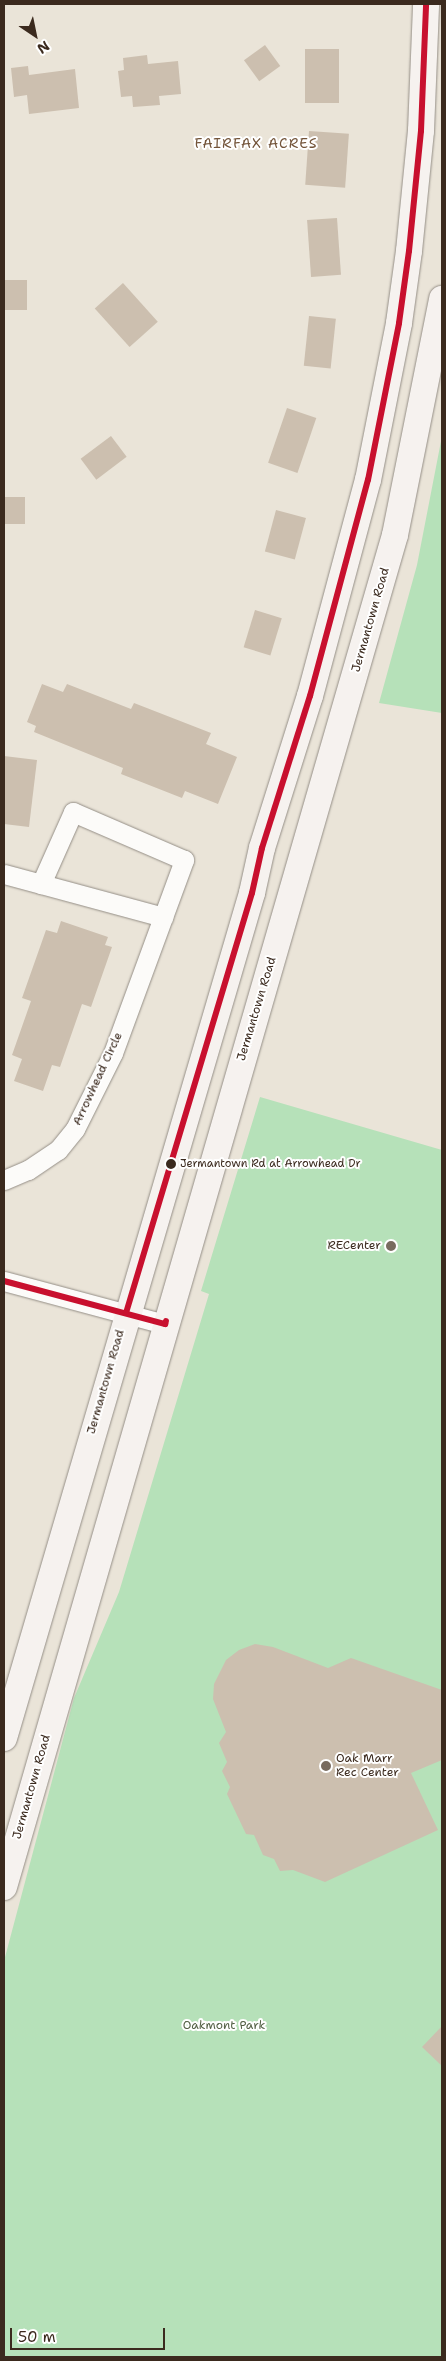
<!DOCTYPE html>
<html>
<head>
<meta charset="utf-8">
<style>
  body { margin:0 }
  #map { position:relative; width:446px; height:2361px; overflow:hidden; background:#eae4d8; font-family:"Shantell Sans",sans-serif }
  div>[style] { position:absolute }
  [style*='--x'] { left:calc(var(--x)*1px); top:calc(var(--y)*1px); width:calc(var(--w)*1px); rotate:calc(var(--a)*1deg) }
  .green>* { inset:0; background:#b6e1b9 }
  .building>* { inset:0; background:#ccbfaf; transform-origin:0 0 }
  .roads { filter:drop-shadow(0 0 1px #948e86) drop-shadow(0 0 1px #948e86) }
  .minor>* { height:19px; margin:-9.5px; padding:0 9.5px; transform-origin:9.5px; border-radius:9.5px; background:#fcfbf9 }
  .secondary>* { height:26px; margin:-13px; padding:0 13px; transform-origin:13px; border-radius:13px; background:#f6f2ef }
  .bus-1>* { height:6px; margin:-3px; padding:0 3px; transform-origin:3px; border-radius:3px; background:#c8102e }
  .dots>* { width:14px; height:14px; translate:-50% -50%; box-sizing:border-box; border:2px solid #fff; border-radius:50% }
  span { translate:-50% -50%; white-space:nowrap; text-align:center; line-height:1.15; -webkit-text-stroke:4px #fff; paint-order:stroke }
  .bus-label { font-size:11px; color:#3b2a1e }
  .left { translate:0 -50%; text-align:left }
  .street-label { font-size:12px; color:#3b2a1e }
  .poi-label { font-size:12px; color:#3b2a1e }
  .right { translate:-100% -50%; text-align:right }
  .park-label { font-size:12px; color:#536045 }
  .neighbourhood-label { font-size:14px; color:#725338; letter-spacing:1px }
  .frame { position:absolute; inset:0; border:5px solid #3b2a1e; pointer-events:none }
  .north { position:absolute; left:10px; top:10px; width:50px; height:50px; -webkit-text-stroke:4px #fff; paint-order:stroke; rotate:146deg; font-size:14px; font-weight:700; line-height:20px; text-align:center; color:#3b2a1e }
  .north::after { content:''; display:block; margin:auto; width:18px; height:22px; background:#3b2a1e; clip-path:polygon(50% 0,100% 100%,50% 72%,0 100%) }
  .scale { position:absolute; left:10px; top:2328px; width:155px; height:22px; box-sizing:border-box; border:2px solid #3b2a1e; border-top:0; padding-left:6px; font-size:15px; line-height:18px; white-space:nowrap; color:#3b2a1e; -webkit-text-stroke:4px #fff; paint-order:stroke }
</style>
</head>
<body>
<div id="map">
  <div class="green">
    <i style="clip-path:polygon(442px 436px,442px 713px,379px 703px,417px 565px)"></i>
    <i style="clip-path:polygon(260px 1097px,442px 1150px,442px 2357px,4px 2357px,4px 1961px,74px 1698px,119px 1592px,209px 1294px,201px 1291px)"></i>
  </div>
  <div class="building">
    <i style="left:265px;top:45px;width:26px;height:26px;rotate:54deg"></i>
    <i style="left:305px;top:49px;width:34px;height:54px"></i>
    <i style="clip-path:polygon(147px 55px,148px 64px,178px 61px,181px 94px,159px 96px,160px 105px,133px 107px,132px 96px,121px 97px,118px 71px,124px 70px,123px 58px)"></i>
    <i style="clip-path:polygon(28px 66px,29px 75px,75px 69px,79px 108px,29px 114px,27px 95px,14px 97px,11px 68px)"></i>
    <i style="left:309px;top:131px;width:40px;height:54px;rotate:4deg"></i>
    <i style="left:337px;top:218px;width:57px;height:30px;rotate:86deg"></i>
    <i style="left:27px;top:280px;width:30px;height:23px;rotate:90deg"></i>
    <i style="left:123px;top:283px;width:52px;height:38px;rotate:48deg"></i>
    <i style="left:309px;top:316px;width:27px;height:50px;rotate:6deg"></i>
    <i style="left:287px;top:408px;width:31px;height:58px;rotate:19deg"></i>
    <i style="left:111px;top:436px;width:26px;height:38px;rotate:53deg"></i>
    <i style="left:4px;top:497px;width:21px;height:27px"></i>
    <i style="left:276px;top:510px;width:31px;height:43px;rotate:15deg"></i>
    <i style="left:255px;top:610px;width:28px;height:39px;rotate:17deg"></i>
    <i style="clip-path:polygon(42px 684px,63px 692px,67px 684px,131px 709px,134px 703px,211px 733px,206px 744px,237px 757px,218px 804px,185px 791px,182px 798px,121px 774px,123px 768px,34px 732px,36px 726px,27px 722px)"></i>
    <i style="clip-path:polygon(4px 756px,37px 760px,29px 827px,4px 824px)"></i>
    <i style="clip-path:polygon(61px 921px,108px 937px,105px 945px,112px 947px,91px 1007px,82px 1004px,60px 1067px,52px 1065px,43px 1091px,14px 1081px,22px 1059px,12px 1055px,31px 1001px,22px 998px,46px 930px,57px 933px)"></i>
    <i style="clip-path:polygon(255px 1644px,273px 1647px,328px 1668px,351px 1658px,442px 1690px,442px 1760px,411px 1773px,438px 1830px,325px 1882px,293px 1870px,280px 1871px,274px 1859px,263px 1855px,254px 1835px,246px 1834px,227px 1794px,230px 1787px,222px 1771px,227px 1762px,219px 1743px,226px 1732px,213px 1699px,214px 1684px,226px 1660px,239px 1650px)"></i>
    <i style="clip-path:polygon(442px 2026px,442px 2066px,422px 2047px)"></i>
  </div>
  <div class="roads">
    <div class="minor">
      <i style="--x:4;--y:874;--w:165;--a:15.1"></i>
      <i style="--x:4;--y:1180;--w:26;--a:-23"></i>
      <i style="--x:28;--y:1170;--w:36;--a:-34"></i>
      <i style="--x:58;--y:1150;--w:27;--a:-51"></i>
      <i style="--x:75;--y:1129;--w:85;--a:-63.4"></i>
      <i style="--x:113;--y:1053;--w:206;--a:-69.8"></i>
      <i style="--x:184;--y:860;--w:121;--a:-156.6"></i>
      <i style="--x:73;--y:812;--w:79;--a:114"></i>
      <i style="--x:4;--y:1281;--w:167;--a:15"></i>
    </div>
    <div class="secondary">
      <i style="--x:4;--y:1738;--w:881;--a:-73.64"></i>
      <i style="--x:252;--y:893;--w:46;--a:-77.5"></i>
      <i style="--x:262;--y:848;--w:159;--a:-72.5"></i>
      <i style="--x:310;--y:696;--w:224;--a:-75"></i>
      <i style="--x:368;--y:480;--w:160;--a:-78.8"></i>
      <i style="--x:399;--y:323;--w:73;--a:-82.1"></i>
      <i style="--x:409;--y:251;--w:121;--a:-84.3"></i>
      <i style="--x:421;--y:131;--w:127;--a:-87.7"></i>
      <i style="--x:4;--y:1887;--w:1407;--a:-73.87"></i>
      <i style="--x:395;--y:535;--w:241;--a:-78.7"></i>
    </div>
  </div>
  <div class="bus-1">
    <i style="--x:4;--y:1281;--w:167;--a:15"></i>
    <i style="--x:165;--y:1324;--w:3;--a:-72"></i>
    <i style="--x:126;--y:1313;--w:438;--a:-73.3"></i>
    <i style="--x:252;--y:893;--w:46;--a:-77.5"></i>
    <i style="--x:262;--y:848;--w:159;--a:-72.5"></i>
    <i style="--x:310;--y:696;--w:224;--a:-75"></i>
    <i style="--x:368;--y:480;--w:160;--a:-78.8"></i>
    <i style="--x:399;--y:323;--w:73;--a:-82.1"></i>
    <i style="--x:409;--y:251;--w:121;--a:-84.3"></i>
    <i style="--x:421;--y:131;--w:127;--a:-87.7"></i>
  </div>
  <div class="dots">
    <i style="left:171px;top:1164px;background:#3b2a1e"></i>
    <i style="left:391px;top:1246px;background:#786b5f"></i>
    <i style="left:326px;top:1766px;background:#786b5f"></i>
  </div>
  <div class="bus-label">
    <span class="left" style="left:180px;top:1164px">Jermantown Rd at Arrowhead Dr</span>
  </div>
  <div class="street-label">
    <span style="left:371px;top:620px;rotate:-74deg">Jermantown Road</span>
    <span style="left:257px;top:1009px;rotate:-73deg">Jermantown Road</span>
    <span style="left:98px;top:1079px;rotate:-65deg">Arrowhead Circle</span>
    <span style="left:106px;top:1382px;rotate:-74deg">Jermantown Road</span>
    <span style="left:32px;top:1787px;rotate:-74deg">Jermantown Road</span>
  </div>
  <div class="poi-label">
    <span class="right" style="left:381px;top:1246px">RECenter</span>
    <span class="left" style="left:336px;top:1766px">Oak Marr<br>Rec Center</span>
  </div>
  <div class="park-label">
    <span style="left:224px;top:2026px">Oakmont Park</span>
  </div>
  <div class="neighbourhood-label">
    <span style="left:256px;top:143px">FAIRFAX ACRES</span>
  </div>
  <div class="frame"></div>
  <div class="north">N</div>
  <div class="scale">50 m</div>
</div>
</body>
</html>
